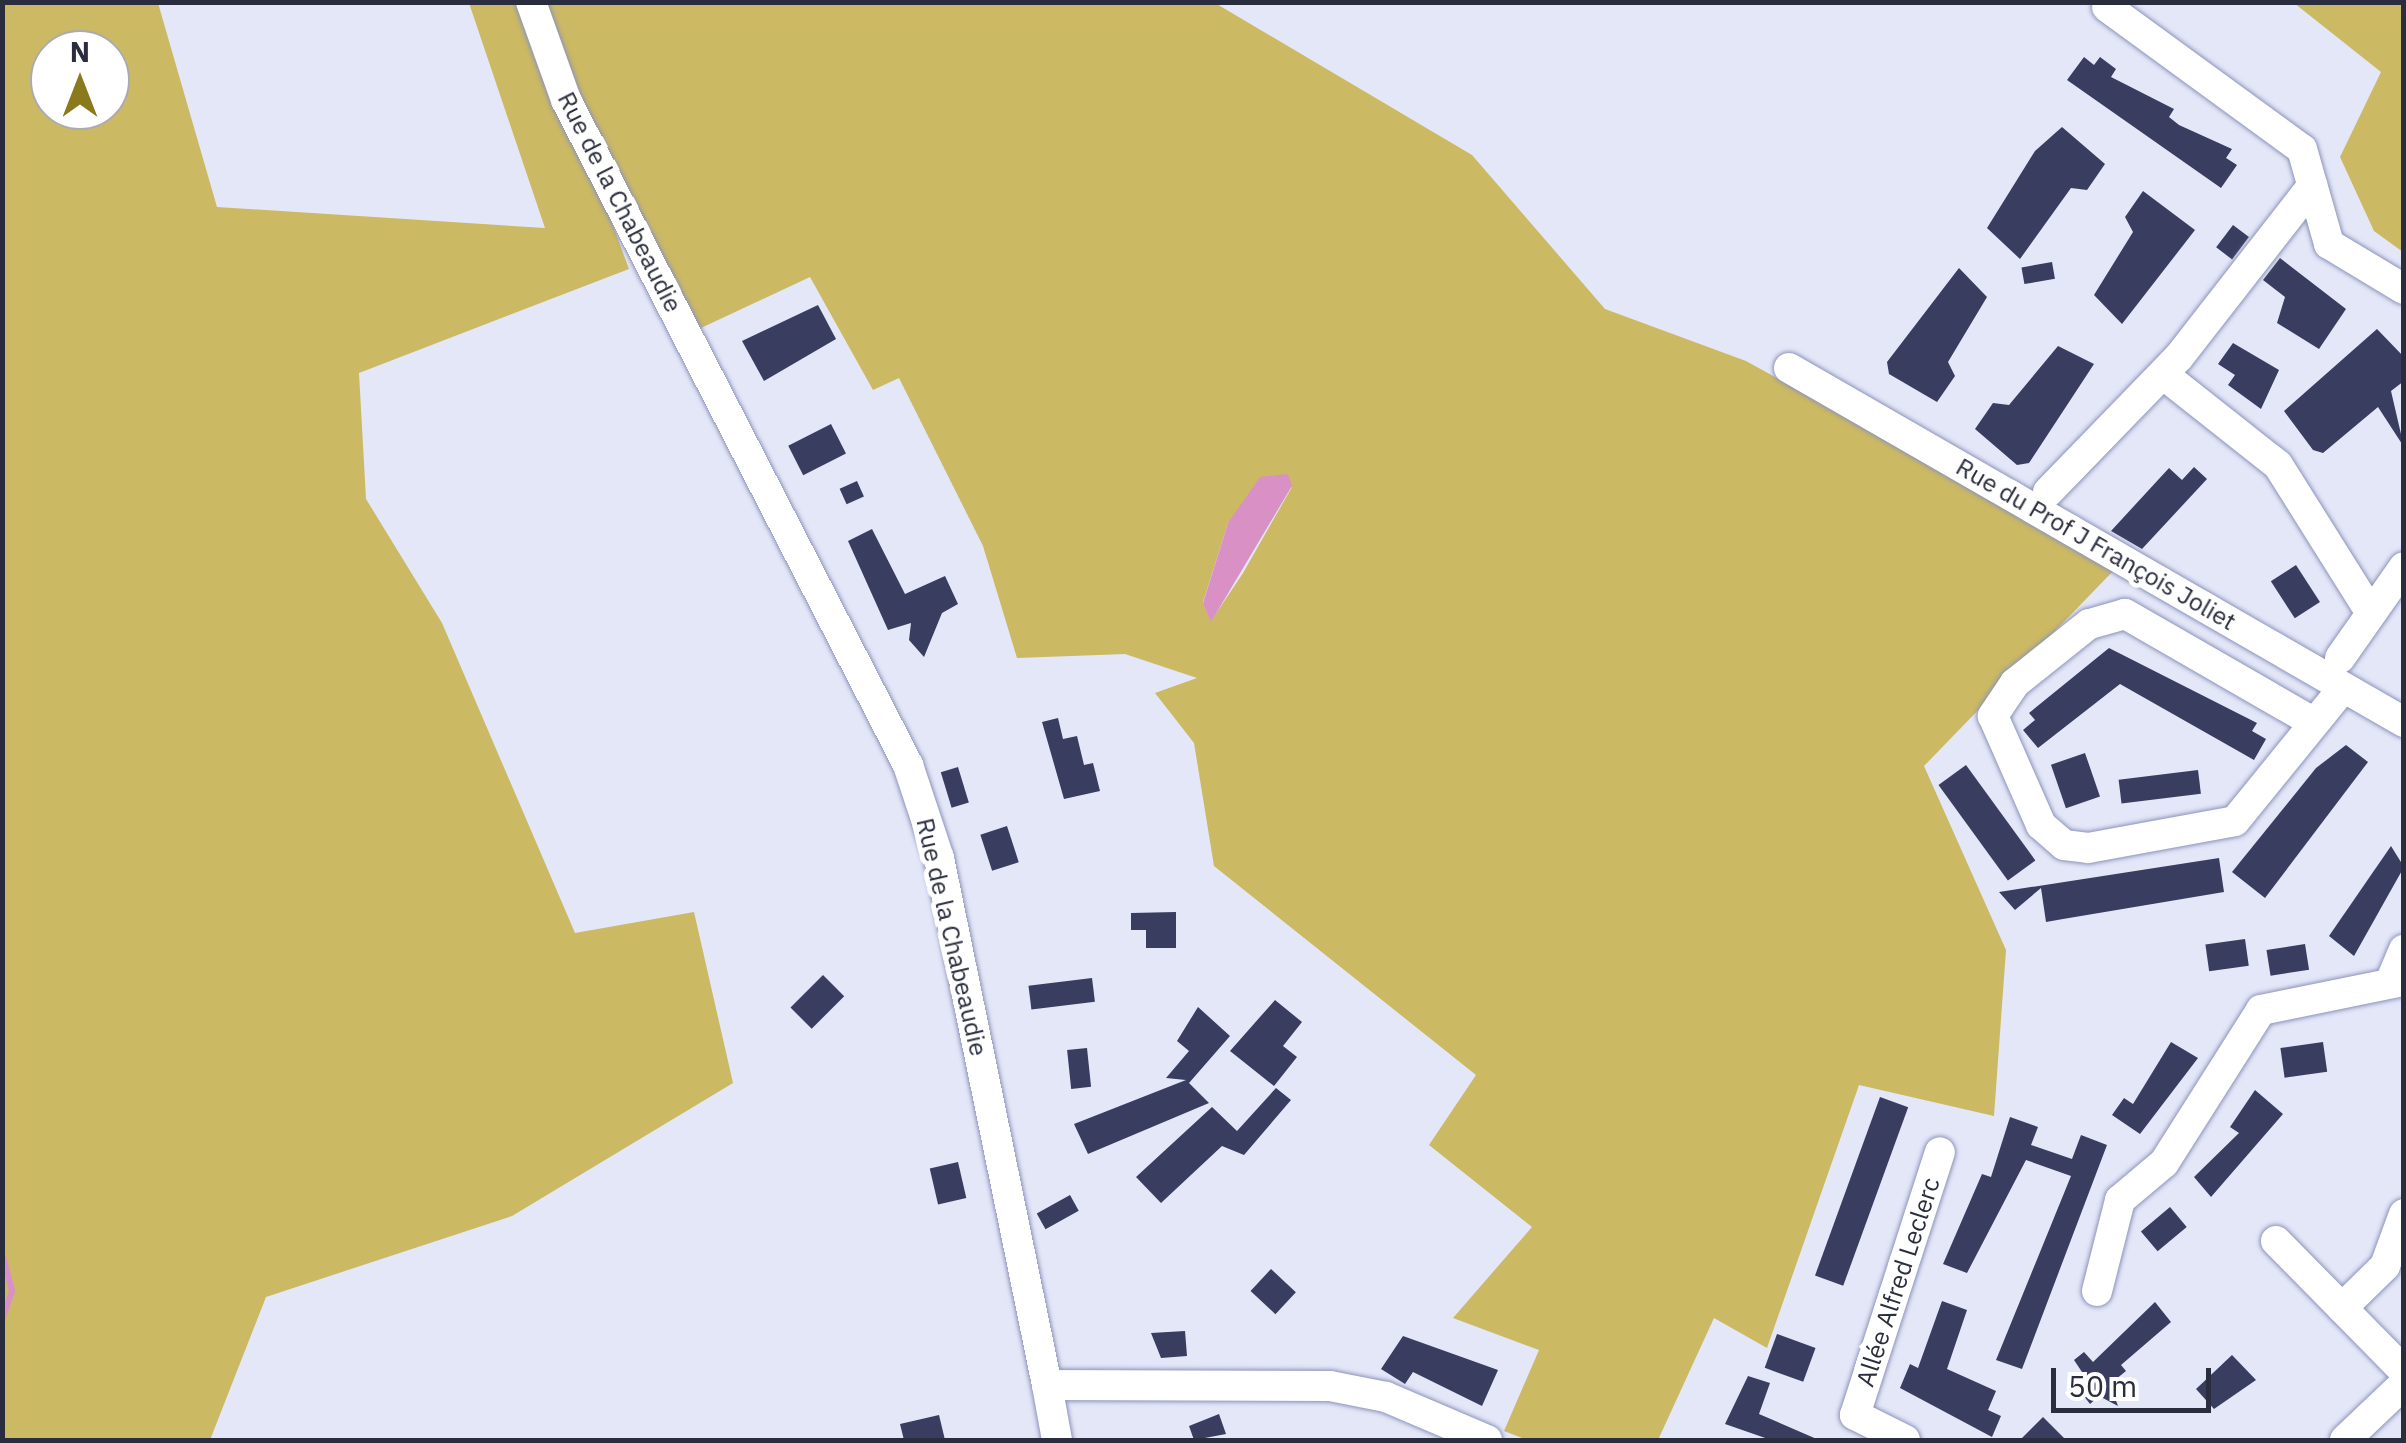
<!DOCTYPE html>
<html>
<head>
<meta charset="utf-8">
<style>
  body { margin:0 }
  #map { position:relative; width:2406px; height:1443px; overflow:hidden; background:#e4e7f8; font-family:"IBM Plex Sans",sans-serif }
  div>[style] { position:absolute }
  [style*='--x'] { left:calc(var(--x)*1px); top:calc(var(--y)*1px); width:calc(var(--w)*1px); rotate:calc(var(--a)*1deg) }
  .green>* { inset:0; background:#cbb963 }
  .water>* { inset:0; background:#d991c5 }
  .stream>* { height:6px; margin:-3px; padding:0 3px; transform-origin:3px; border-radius:3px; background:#d991c5 }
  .building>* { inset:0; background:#393d5f; transform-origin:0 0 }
  .roads { filter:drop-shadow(0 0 2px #8c93ba) drop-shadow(0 0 2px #8c93ba) }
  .minor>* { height:30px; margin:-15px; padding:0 15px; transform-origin:15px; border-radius:15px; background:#fff }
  span { translate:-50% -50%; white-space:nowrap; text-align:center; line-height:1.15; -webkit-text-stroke:10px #fff; paint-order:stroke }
  .street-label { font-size:25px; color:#2a2d3d }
  .frame { position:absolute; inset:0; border:5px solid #2a2d3d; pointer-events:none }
  .north { position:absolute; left:30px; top:30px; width:100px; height:100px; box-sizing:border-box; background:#fff; border:2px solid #aaabb1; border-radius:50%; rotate:0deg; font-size:28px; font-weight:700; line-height:40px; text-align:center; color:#2a2d3d }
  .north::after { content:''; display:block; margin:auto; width:35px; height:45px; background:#8b791e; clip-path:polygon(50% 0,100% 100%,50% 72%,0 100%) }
  .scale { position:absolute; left:2051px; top:1368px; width:160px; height:45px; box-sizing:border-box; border:5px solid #2a2d3d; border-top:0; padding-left:12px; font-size:30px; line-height:35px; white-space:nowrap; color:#2a2d3d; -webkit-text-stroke:8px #fff; paint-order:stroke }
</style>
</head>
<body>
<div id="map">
  <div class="green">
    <i style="clip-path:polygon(evenodd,3px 3px,158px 3px,217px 207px,545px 228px,469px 3px,1215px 3px,1472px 155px,1605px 309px,1746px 361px,2118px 566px,1924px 766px,2006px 950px,1994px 1116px,1859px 1085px,1767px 1348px,1714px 1318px,1658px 1440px,1527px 1440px,1504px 1431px,1539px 1350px,1453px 1318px,1532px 1227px,1429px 1145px,1476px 1075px,1214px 866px,1194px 743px,1155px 693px,1197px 678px,1125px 654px,1017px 658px,983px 546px,899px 378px,873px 390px,810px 277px,686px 335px,571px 112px,629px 269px,359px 373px,366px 499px,442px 623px,575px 933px,694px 912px,733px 1083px,512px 1216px,266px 1297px,210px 1440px,3px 1440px,3px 3px,50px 50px,110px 50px,110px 110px,50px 110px,50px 50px,3px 3px,1292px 487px,1243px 573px,1211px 621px,1203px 602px,1228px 523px,1292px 487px)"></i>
    <i style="clip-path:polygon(2294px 3px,2403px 3px,2403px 252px,2374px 231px,2340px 157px,2381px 72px)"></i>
  </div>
  <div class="water">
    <i style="clip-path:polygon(1288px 474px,1292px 486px,1211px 622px,1203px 603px,1228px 523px,1260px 477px)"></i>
  </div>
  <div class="stream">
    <i style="--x:2;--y:1253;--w:39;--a:75"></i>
    <i style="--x:12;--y:1291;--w:31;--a:109"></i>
  </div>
  <div class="building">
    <i style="clip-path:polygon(2084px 57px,2094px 65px,2100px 57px,2116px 69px,2111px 77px,2174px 109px,2169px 117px,2179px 125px,2232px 149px,2226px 158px,2237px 165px,2221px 188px,2067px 80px)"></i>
    <i style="clip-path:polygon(2062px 127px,2105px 164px,2087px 190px,2071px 188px,2020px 259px,1987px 228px,2035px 151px)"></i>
    <i style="clip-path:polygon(2143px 191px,2195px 230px,2122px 324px,2094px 295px,2133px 232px,2125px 217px)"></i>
    <i style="left:2233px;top:225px;width:20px;height:28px;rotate:37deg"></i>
    <i style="clip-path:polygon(2280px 258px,2346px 309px,2319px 349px,2277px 323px,2285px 297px,2263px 280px)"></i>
    <i style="left:2052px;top:262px;width:17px;height:31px;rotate:80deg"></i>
    <i style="clip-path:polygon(1959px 268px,1987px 297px,1948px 362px,1955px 376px,1937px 402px,1889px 374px,1887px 362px)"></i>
    <i style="clip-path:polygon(818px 305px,836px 339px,764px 381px,742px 341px)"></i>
    <i style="clip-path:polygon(2377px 329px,2404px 357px,2404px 381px,2391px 391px,2404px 447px,2378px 407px,2323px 453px,2313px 450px,2284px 411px)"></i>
    <i style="clip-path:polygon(2233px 343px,2279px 370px,2261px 409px,2228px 385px,2235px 375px,2218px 364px)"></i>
    <i style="clip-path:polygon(2058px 346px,2094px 364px,2029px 463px,2017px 465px,1975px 429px,1993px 403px,2009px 405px)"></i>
    <i style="left:831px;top:424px;width:33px;height:48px;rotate:63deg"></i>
    <i style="clip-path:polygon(2194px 467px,2207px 479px,2142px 549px,2111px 531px,2169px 468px,2182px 480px)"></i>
    <i style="left:857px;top:481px;width:17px;height:19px;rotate:66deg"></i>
    <i style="clip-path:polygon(872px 529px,905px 594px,945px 576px,958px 604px,942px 613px,924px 657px,909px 640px,911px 623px,888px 630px,848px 541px)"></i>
    <i style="left:2296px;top:565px;width:44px;height:30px;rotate:57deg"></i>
    <i style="clip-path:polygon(2109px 648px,2257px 723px,2252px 731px,2266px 739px,2254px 760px,2120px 684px,2038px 748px,2023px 730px,2035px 720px,2029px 713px)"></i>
    <i style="clip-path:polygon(1058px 718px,1063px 739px,1077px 736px,1084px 765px,1093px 763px,1100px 791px,1064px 799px,1042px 722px)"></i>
    <i style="clip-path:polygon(2346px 745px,2368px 762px,2265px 898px,2232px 872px,2316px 768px)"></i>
    <i style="left:2085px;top:753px;width:46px;height:36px;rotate:71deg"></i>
    <i style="left:1966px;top:765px;width:118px;height:34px;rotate:54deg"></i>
    <i style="left:958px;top:767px;width:37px;height:18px;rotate:73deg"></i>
    <i style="left:2198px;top:770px;width:24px;height:80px;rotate:83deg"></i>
    <i style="left:1007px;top:826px;width:38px;height:28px;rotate:72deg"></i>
    <i style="clip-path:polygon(2391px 846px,2404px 867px,2354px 956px,2329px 936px)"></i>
    <i style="clip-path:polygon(2219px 858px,2224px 892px,2063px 919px,2046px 922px,2041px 888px,2015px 910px,1999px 892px)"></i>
    <i style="clip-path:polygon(1176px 912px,1176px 948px,1146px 948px,1146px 930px,1131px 930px,1131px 913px)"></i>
    <i style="left:2245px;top:939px;width:27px;height:40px;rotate:82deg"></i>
    <i style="left:2305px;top:944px;width:26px;height:39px;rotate:81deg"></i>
    <i style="left:823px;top:975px;width:30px;height:46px;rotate:45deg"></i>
    <i style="left:1092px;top:978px;width:24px;height:64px;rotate:83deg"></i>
    <i style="clip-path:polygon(1275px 1000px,1302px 1022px,1283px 1046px,1297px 1057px,1274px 1086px,1230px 1051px)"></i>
    <i style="clip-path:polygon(1198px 1007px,1230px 1036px,1189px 1083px,1209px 1103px,1088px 1154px,1074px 1124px,1186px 1080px,1166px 1078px,1189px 1051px,1177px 1041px)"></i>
    <i style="clip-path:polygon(2171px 1042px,2198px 1058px,2140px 1134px,2112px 1115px,2124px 1098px,2133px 1104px)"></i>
    <i style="left:2323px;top:1042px;width:30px;height:43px;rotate:82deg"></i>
    <i style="left:1087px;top:1048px;width:39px;height:20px;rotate:84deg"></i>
    <i style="clip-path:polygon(1276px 1088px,1291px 1100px,1244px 1155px,1222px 1146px,1161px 1203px,1136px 1177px,1212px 1107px,1237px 1131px)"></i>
    <i style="clip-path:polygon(2255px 1090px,2283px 1114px,2211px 1197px,2194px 1177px,2239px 1133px,2230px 1127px)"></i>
    <i style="left:1880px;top:1097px;width:30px;height:190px;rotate:20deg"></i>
    <i style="clip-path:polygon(2010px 1117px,2038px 1127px,2031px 1145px,2072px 1159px,2081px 1135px,2107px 1145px,2022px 1369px,1996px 1360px,2071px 1176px,2026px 1160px,1967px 1273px,1943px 1264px,1982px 1174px,1991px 1177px)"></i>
    <i style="left:958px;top:1162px;width:37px;height:29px;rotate:77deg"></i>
    <i style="left:1070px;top:1195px;width:18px;height:38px;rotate:61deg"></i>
    <i style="left:2170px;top:1207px;width:26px;height:38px;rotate:50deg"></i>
    <i style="left:1271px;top:1269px;width:34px;height:30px;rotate:43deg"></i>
    <i style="clip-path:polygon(1942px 1301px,1967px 1310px,1947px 1369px,1996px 1391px,1988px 1410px,2001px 1416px,1992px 1437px,1900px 1388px,1910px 1364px,1918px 1368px)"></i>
    <i style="clip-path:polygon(2155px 1302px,2171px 1322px,2121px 1365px,2126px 1371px,2110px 1384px,2118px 1406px,2099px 1396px,2090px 1404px,2074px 1383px,2084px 1375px,2074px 1360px,2084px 1352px,2093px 1362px)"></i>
    <i style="clip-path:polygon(1185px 1331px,1187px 1356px,1161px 1358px,1151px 1333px)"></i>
    <i style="left:1777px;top:1334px;width:41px;height:36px;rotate:20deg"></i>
    <i style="clip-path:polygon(1403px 1336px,1498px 1370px,1482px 1406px,1413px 1372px,1405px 1384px,1381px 1369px)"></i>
    <i style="clip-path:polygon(2232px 1355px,2256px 1380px,2214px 1409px,2196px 1389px)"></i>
    <i style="clip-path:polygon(1748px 1376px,1770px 1383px,1759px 1414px,1819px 1440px,1771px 1440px,1725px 1424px)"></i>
    <i style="clip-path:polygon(1219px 1414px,1226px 1434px,1194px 1440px,1189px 1426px)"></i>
    <i style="clip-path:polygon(939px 1415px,945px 1440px,904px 1440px,900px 1424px)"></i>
    <i style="clip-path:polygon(2043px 1417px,2066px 1440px,2020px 1440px)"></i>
  </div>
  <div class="roads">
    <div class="minor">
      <i style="--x:531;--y:2;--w:104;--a:70.3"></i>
      <i style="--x:566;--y:100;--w:748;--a:62.78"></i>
      <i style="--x:908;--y:765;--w:98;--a:71.6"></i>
      <i style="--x:939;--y:858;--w:538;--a:78.42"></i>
      <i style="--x:1047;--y:1385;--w:283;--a:0.2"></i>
      <i style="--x:1330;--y:1386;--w:57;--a:11.1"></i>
      <i style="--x:1386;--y:1397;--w:110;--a:23.1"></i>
      <i style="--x:2107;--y:7;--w:241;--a:36.1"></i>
      <i style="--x:2302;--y:149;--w:99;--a:74.1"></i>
      <i style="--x:2329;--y:244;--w:87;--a:31"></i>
      <i style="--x:1789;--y:368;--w:710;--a:29.93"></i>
      <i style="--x:2164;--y:375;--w:145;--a:38.3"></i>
      <i style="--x:2278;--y:465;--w:175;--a:57.9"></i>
      <i style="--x:2048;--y:492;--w:188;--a:-45.9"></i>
      <i style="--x:2179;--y:357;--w:217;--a:-52.1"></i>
      <i style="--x:2340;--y:658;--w:111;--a:-54.9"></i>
      <i style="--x:2313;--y:722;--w:217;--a:-150.1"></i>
      <i style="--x:2125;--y:614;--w:37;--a:164"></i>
      <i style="--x:2089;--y:624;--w:95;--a:141.4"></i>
      <i style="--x:2015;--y:683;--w:40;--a:124"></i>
      <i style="--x:1993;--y:716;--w:119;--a:66.2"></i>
      <i style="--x:2041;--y:825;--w:30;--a:41"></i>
      <i style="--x:2064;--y:845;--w:24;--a:7"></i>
      <i style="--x:2088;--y:848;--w:149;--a:-10.4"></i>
      <i style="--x:2235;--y:821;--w:171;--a:-50.9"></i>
      <i style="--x:2391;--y:980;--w:33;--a:-67"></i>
      <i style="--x:2404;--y:1214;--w:55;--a:110.1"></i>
      <i style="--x:2385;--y:1266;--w:60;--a:135.7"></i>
      <i style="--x:2342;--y:1308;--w:88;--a:45.5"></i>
      <i style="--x:2276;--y:1241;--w:94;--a:45.4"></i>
      <i style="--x:2097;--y:1291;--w:94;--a:-75.8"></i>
      <i style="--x:2120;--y:1200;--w:57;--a:-40.1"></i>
      <i style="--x:2164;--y:1163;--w:181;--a:-57.6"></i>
      <i style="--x:2261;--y:1010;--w:146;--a:-11.5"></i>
      <i style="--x:1047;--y:1385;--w:56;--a:79.7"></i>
      <i style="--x:1905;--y:1440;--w:56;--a:-153.4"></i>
      <i style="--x:1855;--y:1415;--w:276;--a:-72.1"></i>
      <i style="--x:2345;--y:1440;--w:81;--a:-43.5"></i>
    </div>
  </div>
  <div class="street-label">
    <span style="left:620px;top:202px;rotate:63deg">Rue de la Chabeaudie</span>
    <span style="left:2096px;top:544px;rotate:30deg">Rue du Prof J François Joliet</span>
    <span style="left:952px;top:937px;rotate:77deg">Rue de la Chabeaudie</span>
    <span style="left:1898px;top:1282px;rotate:-72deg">Allée Alfred Leclerc</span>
  </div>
  <div class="frame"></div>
  <div class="north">N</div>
  <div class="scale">50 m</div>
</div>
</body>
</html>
